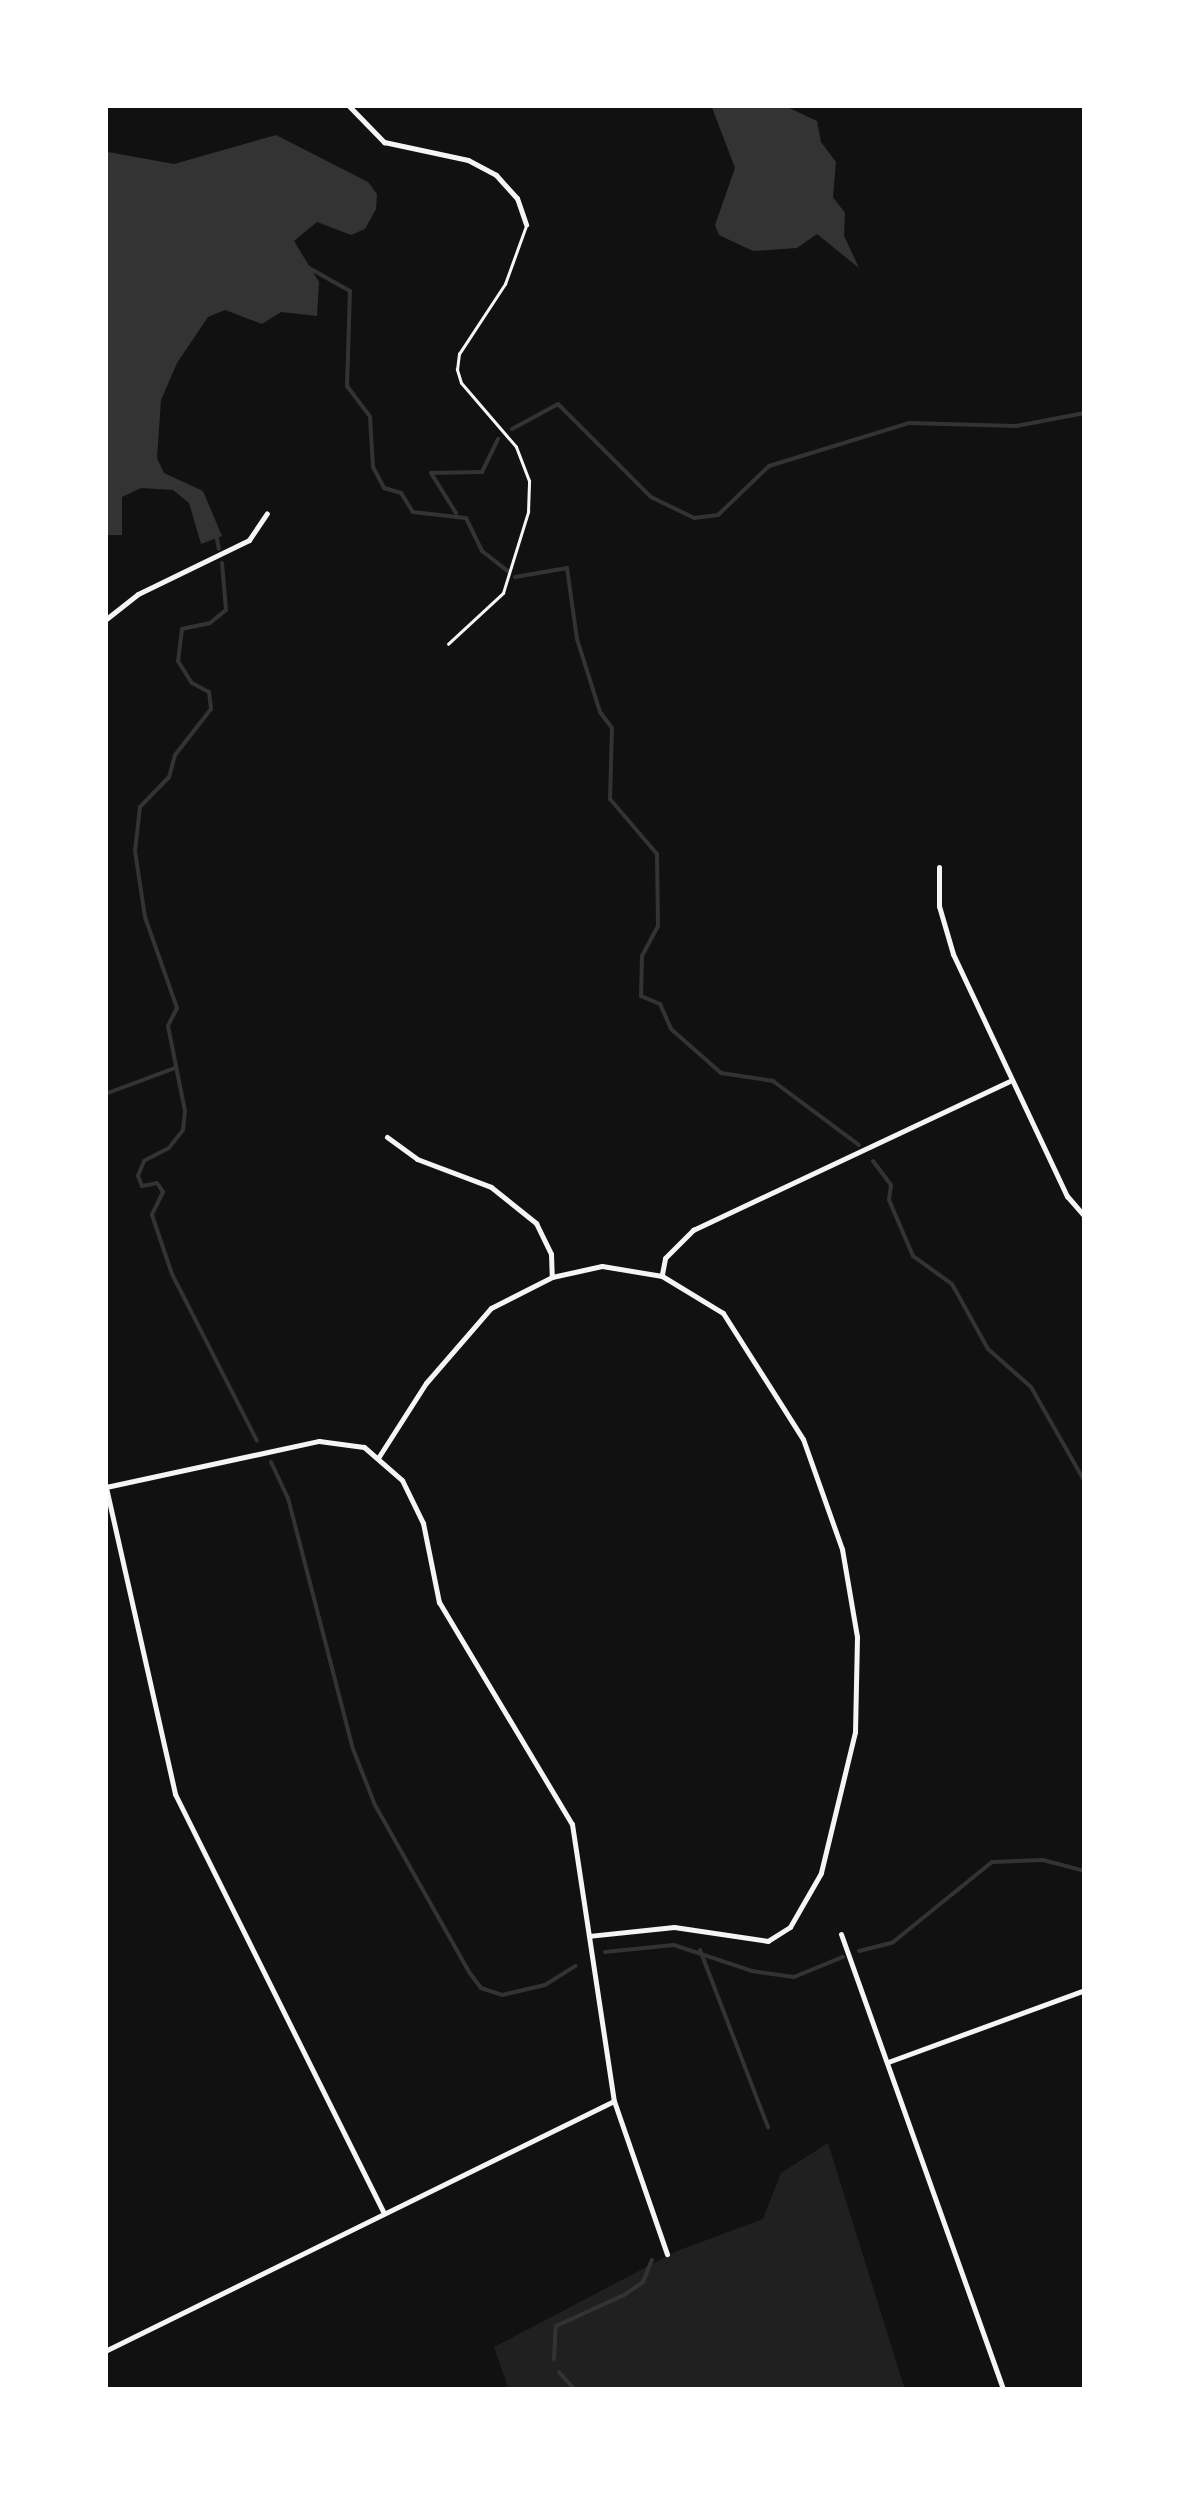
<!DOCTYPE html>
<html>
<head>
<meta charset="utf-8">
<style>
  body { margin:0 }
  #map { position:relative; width:1190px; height:2495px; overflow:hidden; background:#111; font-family:"Nunito Sans",sans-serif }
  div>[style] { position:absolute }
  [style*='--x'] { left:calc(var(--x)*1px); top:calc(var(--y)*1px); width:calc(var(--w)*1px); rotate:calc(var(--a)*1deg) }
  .green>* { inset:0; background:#202020 }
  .water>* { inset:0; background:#333 }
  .stream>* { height:4px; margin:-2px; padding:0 2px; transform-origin:2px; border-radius:2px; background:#333 }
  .service>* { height:2.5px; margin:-1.25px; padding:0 1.25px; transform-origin:1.25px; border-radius:1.25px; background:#f5f5f5 }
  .minor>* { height:5px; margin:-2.5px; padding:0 2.5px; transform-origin:2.5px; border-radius:2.5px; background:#f5f5f5 }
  span { translate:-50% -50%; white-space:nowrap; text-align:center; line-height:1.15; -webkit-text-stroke:10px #fff; paint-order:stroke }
  .frame { position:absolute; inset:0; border:108px solid #fff; pointer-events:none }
</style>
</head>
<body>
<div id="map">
  <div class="green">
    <i style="clip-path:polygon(828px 2143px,905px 2390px,509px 2390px,494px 2347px,677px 2251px,763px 2219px,781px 2173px)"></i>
  </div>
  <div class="water">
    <i style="clip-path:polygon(711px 105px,785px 106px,817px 121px,821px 142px,836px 162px,833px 197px,845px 213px,844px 236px,859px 268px,817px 234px,797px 248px,753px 251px,719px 235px,715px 225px,735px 168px)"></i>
    <i style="clip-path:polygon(276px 135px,368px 182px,377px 194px,376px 209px,365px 229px,351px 235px,317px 222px,294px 241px,319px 282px,317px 316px,281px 312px,262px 324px,225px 310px,208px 317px,177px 363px,161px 400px,157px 458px,164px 473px,203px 491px,222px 536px,201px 544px,189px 503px,173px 490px,141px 488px,122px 497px,122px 535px,106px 535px,105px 145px,108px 152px,174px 164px)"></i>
  </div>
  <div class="stream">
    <i style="--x:302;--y:264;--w:55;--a:29.4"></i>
    <i style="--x:350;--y:291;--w:95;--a:91.8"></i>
    <i style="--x:347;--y:386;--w:39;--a:53"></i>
    <i style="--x:370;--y:417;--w:50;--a:86.6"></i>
    <i style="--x:373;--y:467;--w:24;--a:62"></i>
    <i style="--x:384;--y:488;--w:18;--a:16"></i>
    <i style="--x:401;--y:493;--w:22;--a:58"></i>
    <i style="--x:413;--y:512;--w:53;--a:6.5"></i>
    <i style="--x:466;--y:518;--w:37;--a:64"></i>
    <i style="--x:482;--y:551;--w:34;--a:38"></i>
    <i style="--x:512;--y:429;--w:52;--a:-28.5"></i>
    <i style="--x:558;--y:404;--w:132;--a:45"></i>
    <i style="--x:651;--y:497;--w:48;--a:26"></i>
    <i style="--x:694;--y:518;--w:24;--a:-7"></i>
    <i style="--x:718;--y:515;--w:71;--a:-43.9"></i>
    <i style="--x:769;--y:466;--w:146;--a:-17.1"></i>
    <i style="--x:909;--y:423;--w:107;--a:1.6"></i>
    <i style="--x:1016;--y:426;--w:70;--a:-10.7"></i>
    <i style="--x:456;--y:513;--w:47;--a:-122"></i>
    <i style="--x:431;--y:473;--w:51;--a:-1.1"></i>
    <i style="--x:482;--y:472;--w:37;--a:-64"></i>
    <i style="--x:216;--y:534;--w:15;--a:79"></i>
    <i style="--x:222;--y:563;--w:47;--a:85.1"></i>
    <i style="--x:226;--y:610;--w:21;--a:141"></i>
    <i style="--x:210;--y:623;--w:29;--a:168"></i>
    <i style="--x:182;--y:629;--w:32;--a:97"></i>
    <i style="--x:178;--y:661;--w:26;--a:58"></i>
    <i style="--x:192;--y:683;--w:19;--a:28"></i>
    <i style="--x:209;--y:692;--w:17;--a:83"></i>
    <i style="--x:211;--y:709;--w:58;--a:128"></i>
    <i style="--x:175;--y:755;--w:23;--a:105"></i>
    <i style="--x:169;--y:777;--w:42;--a:134"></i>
    <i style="--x:140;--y:807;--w:44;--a:96.5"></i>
    <i style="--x:135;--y:851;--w:67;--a:81.4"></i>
    <i style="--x:145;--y:917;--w:96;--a:70.6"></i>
    <i style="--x:177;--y:1008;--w:20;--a:117"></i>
    <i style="--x:168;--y:1026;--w:87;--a:78.7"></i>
    <i style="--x:185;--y:1111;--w:19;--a:96"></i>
    <i style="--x:183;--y:1130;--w:23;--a:128"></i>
    <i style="--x:169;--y:1148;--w:28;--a:153"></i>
    <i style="--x:144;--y:1161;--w:16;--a:112"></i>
    <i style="--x:138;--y:1176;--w:11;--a:68"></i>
    <i style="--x:142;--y:1186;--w:15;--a:-11"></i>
    <i style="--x:157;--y:1183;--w:11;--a:56"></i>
    <i style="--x:163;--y:1192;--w:25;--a:116"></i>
    <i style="--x:152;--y:1215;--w:62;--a:71.3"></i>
    <i style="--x:172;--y:1274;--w:187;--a:63"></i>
    <i style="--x:515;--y:577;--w:53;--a:-9.8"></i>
    <i style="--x:567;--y:568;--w:72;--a:82"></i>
    <i style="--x:577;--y:639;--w:77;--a:72.5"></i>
    <i style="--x:600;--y:712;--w:20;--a:53"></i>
    <i style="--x:612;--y:728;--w:71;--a:91.6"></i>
    <i style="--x:610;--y:799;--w:72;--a:49.5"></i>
    <i style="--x:657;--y:854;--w:72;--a:89.2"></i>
    <i style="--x:658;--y:926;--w:34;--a:118"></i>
    <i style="--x:642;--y:956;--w:40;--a:91.4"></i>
    <i style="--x:641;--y:996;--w:21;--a:23"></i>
    <i style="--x:660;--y:1004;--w:27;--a:66"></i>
    <i style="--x:671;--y:1029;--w:67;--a:41.3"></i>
    <i style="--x:721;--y:1073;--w:53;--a:8.7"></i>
    <i style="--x:773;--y:1081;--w:107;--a:36.7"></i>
    <i style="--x:105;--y:1094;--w:75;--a:-20.4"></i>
    <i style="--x:873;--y:1161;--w:30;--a:53"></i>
    <i style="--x:891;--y:1185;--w:15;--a:98"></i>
    <i style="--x:889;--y:1200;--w:61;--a:66.8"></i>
    <i style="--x:913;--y:1256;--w:48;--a:35.7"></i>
    <i style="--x:952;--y:1284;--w:74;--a:61"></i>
    <i style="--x:988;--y:1349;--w:57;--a:41.5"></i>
    <i style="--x:1031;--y:1387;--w:109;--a:60.4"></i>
    <i style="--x:271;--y:1462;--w:40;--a:65"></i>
    <i style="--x:288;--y:1498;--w:259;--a:75.5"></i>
    <i style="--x:353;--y:1749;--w:60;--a:68.6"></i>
    <i style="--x:375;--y:1805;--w:192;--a:60.6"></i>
    <i style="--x:469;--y:1972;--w:20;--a:53"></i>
    <i style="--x:481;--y:1988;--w:22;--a:18"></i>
    <i style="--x:502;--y:1995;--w:44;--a:-13.1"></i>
    <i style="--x:545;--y:1985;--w:36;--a:-32"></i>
    <i style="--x:700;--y:1950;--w:190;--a:69"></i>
    <i style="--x:859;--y:1951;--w:34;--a:-14"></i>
    <i style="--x:892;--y:1943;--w:129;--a:-39"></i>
    <i style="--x:992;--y:1862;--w:51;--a:-2.2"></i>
    <i style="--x:1043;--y:1860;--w:43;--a:14.7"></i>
    <i style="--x:605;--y:1952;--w:69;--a:-5.8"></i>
    <i style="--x:674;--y:1945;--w:82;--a:18.4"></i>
    <i style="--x:752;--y:1971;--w:42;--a:8.1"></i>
    <i style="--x:794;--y:1977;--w:53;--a:-22.2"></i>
    <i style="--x:554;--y:2359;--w:33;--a:-87"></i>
    <i style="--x:556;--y:2326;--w:75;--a:-24.5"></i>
    <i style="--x:624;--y:2295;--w:23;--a:-34"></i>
    <i style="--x:643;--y:2282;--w:24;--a:-68"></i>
    <i style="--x:559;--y:2372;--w:24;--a:48"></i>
  </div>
  <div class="service">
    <i style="--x:448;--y:644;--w:75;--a:-42.8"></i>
    <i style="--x:503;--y:593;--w:85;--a:-72.8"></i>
    <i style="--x:528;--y:512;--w:31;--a:-88"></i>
    <i style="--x:529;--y:481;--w:36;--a:-111"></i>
    <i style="--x:516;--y:447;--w:84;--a:-130.7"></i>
    <i style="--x:461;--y:383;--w:14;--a:-107"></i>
    <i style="--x:457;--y:370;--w:16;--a:-83"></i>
    <i style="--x:459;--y:354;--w:84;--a:-56.7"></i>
    <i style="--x:505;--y:284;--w:62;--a:-70.1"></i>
  </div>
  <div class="minor">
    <i style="--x:348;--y:105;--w:52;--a:45.8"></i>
    <i style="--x:384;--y:142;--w:86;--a:12.1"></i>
    <i style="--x:468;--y:160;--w:32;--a:28"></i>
    <i style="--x:496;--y:175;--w:31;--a:48"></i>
    <i style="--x:517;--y:198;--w:28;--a:71"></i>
    <i style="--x:105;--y:620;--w:42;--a:-38.2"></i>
    <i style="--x:138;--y:594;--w:123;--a:-25.9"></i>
    <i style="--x:249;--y:540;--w:32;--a:-56"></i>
    <i style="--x:939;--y:867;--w:39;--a:90"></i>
    <i style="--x:939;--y:906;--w:50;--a:73.7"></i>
    <i style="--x:953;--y:954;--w:268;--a:64.8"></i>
    <i style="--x:1067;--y:1196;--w:28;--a:49"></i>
    <i style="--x:387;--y:1137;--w:37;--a:36"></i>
    <i style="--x:417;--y:1159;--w:79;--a:20.7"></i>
    <i style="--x:491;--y:1187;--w:58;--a:38.7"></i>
    <i style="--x:536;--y:1223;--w:34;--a:64"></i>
    <i style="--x:551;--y:1254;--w:23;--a:88"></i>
    <i style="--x:662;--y:1274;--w:16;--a:-79"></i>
    <i style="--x:665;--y:1258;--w:40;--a:-45"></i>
    <i style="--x:693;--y:1230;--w:349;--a:-25.2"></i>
    <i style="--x:378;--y:1458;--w:89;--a:-57.4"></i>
    <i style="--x:426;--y:1383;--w:99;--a:-49.1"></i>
    <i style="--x:491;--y:1308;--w:68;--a:-26.9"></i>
    <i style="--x:552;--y:1277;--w:51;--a:-12.4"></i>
    <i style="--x:602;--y:1266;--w:61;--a:9.5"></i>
    <i style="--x:662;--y:1276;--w:71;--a:31.2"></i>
    <i style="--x:723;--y:1313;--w:149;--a:57.6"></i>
    <i style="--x:803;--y:1439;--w:117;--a:70.5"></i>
    <i style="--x:842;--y:1549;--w:89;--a:80.3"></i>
    <i style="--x:857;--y:1637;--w:95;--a:91.2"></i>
    <i style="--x:855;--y:1732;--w:145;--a:103.6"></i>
    <i style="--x:821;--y:1873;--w:62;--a:119.9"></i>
    <i style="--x:790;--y:1927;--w:26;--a:148"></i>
    <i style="--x:768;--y:1941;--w:95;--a:-171.5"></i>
    <i style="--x:674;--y:1927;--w:85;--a:174"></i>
    <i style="--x:105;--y:1483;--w:319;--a:77.3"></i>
    <i style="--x:175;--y:1794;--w:466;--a:63.5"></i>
    <i style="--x:106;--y:1487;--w:218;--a:-12.2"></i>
    <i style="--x:319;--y:1441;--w:45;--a:7.6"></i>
    <i style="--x:364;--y:1447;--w:50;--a:41"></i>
    <i style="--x:402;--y:1480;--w:48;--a:64"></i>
    <i style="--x:423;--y:1523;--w:81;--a:78.6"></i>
    <i style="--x:439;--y:1602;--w:259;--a:59.1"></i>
    <i style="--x:572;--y:1824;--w:280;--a:81.4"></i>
    <i style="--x:614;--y:2101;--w:162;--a:70.9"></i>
    <i style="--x:841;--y:1934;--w:484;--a:70.4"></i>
    <i style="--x:888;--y:2062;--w:210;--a:-20.1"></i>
    <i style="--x:105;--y:2351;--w:567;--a:-26.16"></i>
  </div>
  <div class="frame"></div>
</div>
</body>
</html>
